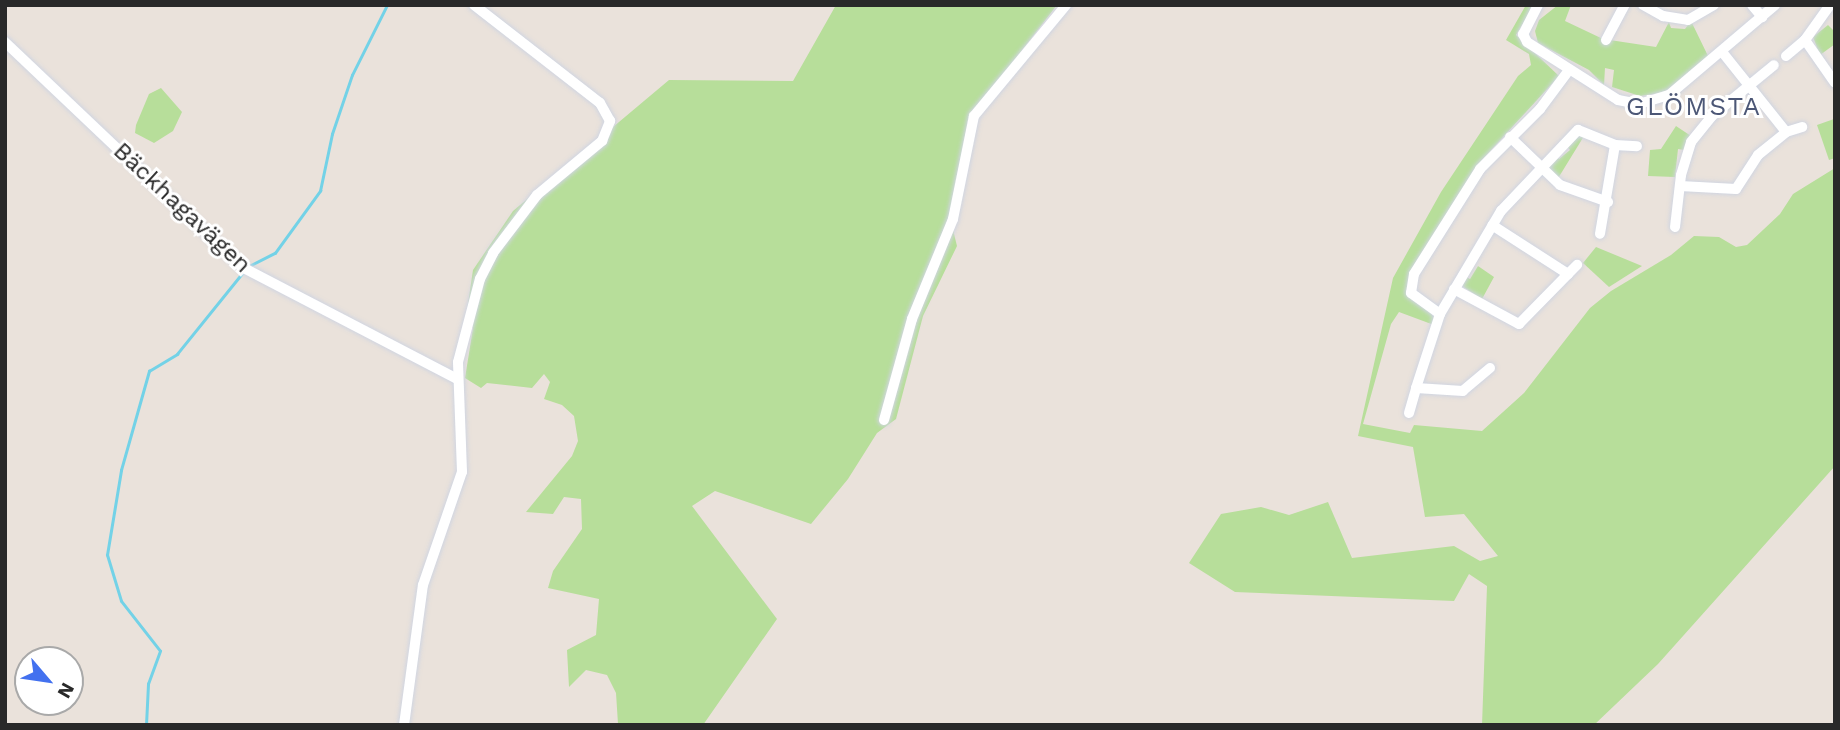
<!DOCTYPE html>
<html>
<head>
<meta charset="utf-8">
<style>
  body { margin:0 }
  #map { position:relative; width:1840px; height:730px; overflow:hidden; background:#eae2db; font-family:"Work Sans",sans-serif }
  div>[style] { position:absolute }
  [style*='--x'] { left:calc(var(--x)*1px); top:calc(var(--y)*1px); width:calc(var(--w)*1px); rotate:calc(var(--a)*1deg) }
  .green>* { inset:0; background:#b7de9a }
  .stream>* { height:2.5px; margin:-1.25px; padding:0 1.25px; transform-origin:1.25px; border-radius:1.25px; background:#73d2e7 }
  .roads { filter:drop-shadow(0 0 2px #d0d5e1) drop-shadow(0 0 2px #d0d5e1) }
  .street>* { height:10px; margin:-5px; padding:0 5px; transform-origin:5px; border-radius:5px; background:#fff }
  span { translate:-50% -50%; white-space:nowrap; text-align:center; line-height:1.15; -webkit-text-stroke:6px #fff; paint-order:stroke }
  .street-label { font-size:24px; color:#292929 }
  .neighbourhood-label { font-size:26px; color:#4c5776; letter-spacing:2px }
  .frame { position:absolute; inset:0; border:7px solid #292929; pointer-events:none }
  .north { position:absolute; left:14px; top:646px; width:70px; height:70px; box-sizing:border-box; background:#fff; border:2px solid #a9a9a9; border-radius:50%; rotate:119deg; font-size:19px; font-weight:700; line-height:28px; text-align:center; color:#292929 }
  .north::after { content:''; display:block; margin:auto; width:24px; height:32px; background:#4371ef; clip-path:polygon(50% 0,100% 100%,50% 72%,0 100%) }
</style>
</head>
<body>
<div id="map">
  <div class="green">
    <i style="clip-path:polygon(836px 5px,1057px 5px,968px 120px,950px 218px,957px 246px,923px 316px,896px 419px,877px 433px,848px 479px,811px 524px,715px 491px,692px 506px,777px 619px,703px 725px,618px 724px,616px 693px,607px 675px,586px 670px,569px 687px,567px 650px,596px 635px,599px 599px,548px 588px,553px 571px,582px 529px,581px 499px,564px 497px,553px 514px,526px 512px,572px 456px,578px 441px,574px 416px,562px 405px,544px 399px,550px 382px,544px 374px,532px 388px,487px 383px,481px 388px,465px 378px,473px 328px,465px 324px,473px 270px,513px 211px,669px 80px,793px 81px)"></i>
    <i style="clip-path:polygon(1526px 5px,1534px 5px,1516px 35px,1559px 76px,1481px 161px,1408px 283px,1436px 320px,1434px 325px,1399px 312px,1391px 324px,1363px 424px,1410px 433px,1414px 425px,1482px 431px,1524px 393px,1590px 308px,1611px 291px,1671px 255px,1694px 236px,1719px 237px,1736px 247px,1747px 245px,1780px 214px,1793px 194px,1835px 168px,1835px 466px,1658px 664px,1594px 725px,1482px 725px,1487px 586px,1469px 574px,1454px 601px,1235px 592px,1189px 563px,1221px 514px,1261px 507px,1289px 515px,1328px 502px,1352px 558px,1454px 546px,1480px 561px,1498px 556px,1464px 514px,1425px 517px,1413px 447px,1358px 436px,1393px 278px,1441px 192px,1518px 76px,1531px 65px,1529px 54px,1506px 40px)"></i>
    <i style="clip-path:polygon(1558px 5px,1571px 5px,1565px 21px,1603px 39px,1656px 47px,1669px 22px,1671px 28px,1685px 29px,1691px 21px,1709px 58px,1667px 92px,1640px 96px,1612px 87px,1614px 70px,1605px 68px,1604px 85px,1589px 70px,1538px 43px,1535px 31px,1539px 20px)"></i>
    <i style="clip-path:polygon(1828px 25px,1835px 32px,1835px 44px,1820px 55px,1813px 37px)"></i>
    <i style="clip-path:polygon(161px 88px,182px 112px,173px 131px,154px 143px,135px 133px,136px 125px,149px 94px)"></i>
    <i style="clip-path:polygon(1834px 119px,1835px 158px,1829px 160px,1817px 125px)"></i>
    <i style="clip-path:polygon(1676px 126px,1691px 136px,1684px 150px,1678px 149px,1675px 177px,1648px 176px,1650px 150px,1661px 149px)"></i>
    <i style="clip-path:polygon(1578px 135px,1584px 136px,1557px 180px,1546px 164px,1555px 155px,1559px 159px,1570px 150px,1566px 145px)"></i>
    <i style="clip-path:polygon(1596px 247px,1642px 266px,1609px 287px,1583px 263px)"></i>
    <i style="clip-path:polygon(1478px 266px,1494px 277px,1482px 299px,1462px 286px,1465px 276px,1470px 279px)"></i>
  </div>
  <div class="stream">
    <i style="--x:249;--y:266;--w:29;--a:-27"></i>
    <i style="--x:275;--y:253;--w:77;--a:-54"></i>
    <i style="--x:320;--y:191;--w:58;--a:-78.1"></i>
    <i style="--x:332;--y:134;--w:62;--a:-71.3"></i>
    <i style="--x:352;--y:75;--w:78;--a:-63.4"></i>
    <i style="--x:146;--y:725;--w:41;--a:-87.2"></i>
    <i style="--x:148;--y:684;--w:35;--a:-70"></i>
    <i style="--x:160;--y:651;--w:63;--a:-128"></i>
    <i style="--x:121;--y:601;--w:48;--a:-106.9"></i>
    <i style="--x:107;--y:555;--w:86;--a:-80.6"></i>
    <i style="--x:121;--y:470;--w:103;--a:-74.2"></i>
    <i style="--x:149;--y:371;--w:33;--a:-31"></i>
    <i style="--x:177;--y:354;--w:107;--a:-51.1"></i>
  </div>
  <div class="roads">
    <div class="street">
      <i style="--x:1538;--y:5;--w:33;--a:117"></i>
      <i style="--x:1523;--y:34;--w:9;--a:63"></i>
      <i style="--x:1527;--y:42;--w:108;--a:32.5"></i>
      <i style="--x:1618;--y:100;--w:21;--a:11"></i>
      <i style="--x:1639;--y:104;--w:31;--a:-17"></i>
      <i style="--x:1669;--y:95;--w:139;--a:-40.3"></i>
      <i style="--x:1643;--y:5;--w:23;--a:29"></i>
      <i style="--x:1663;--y:16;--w:25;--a:9"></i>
      <i style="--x:1688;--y:20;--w:30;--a:-30"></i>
      <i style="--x:1752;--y:5;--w:16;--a:50"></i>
      <i style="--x:1606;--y:40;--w:40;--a:-62"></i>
      <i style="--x:1805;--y:40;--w:52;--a:55.1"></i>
      <i style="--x:5;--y:42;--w:327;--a:43.5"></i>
      <i style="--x:242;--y:267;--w:242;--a:27.5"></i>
      <i style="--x:1723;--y:53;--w:101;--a:51.4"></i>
      <i style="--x:1786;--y:56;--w:25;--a:-40"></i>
      <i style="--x:1805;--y:40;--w:43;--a:-54.5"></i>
      <i style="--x:1510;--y:137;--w:69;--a:43.8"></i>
      <i style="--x:1560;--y:185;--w:51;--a:19.5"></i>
      <i style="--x:1615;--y:145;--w:22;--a:3"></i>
      <i style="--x:1680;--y:186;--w:56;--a:3.1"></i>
      <i style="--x:1736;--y:189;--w:40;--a:-57.1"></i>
      <i style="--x:1758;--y:155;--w:36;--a:-39"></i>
      <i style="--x:1786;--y:132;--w:17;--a:-17"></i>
      <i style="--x:1675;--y:227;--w:52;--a:-83.4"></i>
      <i style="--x:1681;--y:175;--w:34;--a:-73"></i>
      <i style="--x:1691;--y:142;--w:33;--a:-51"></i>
      <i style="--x:1712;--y:116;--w:80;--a:-39.4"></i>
      <i style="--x:1568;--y:274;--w:13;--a:-45"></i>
      <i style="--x:1454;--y:289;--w:74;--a:28.3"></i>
      <i style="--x:1519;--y:324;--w:70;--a:-45.6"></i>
      <i style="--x:1568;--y:274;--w:90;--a:-147.2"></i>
      <i style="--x:1440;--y:314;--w:36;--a:-144"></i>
      <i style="--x:1411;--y:293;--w:19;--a:-81"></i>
      <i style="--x:1414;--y:274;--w:124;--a:-57.8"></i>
      <i style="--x:1480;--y:169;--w:85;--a:-45"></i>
      <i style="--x:1540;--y:109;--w:49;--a:-53.4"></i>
      <i style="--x:1490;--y:368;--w:35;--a:140"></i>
      <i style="--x:1463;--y:391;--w:47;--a:-176.3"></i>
      <i style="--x:1416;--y:388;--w:78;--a:-72"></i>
      <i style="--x:1440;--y:314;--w:120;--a:-59.4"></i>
      <i style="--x:1501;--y:211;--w:112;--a:-46.5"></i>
      <i style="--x:1578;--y:130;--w:40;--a:22"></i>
      <i style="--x:1615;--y:145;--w:90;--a:99.6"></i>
      <i style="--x:1409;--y:413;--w:26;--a:-74"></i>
      <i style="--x:884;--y:420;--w:105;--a:-74.5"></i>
      <i style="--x:912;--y:319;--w:108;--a:-67.7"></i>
      <i style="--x:953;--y:219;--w:105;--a:-78.5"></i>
      <i style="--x:974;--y:116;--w:144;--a:-50.3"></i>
      <i style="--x:404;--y:725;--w:141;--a:-82.3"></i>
      <i style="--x:423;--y:585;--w:120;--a:-71"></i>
      <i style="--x:462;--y:472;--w:110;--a:-92.1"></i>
      <i style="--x:458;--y:362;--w:86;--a:-75.2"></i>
      <i style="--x:480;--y:279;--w:29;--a:-63"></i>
      <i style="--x:493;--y:253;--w:73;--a:-52.8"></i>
      <i style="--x:537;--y:195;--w:85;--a:-39.7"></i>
      <i style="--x:602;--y:141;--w:22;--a:-68"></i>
      <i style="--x:610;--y:121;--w:21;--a:-119"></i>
      <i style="--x:600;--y:103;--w:160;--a:-142.1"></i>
    </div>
  </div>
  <div class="street-label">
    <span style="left:182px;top:208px;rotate:43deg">Bäckhagavägen</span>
  </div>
  <div class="neighbourhood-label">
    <span style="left:1694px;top:107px">GLÖMSTA</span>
  </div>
  <div class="frame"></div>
  <div class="north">N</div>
</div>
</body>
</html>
